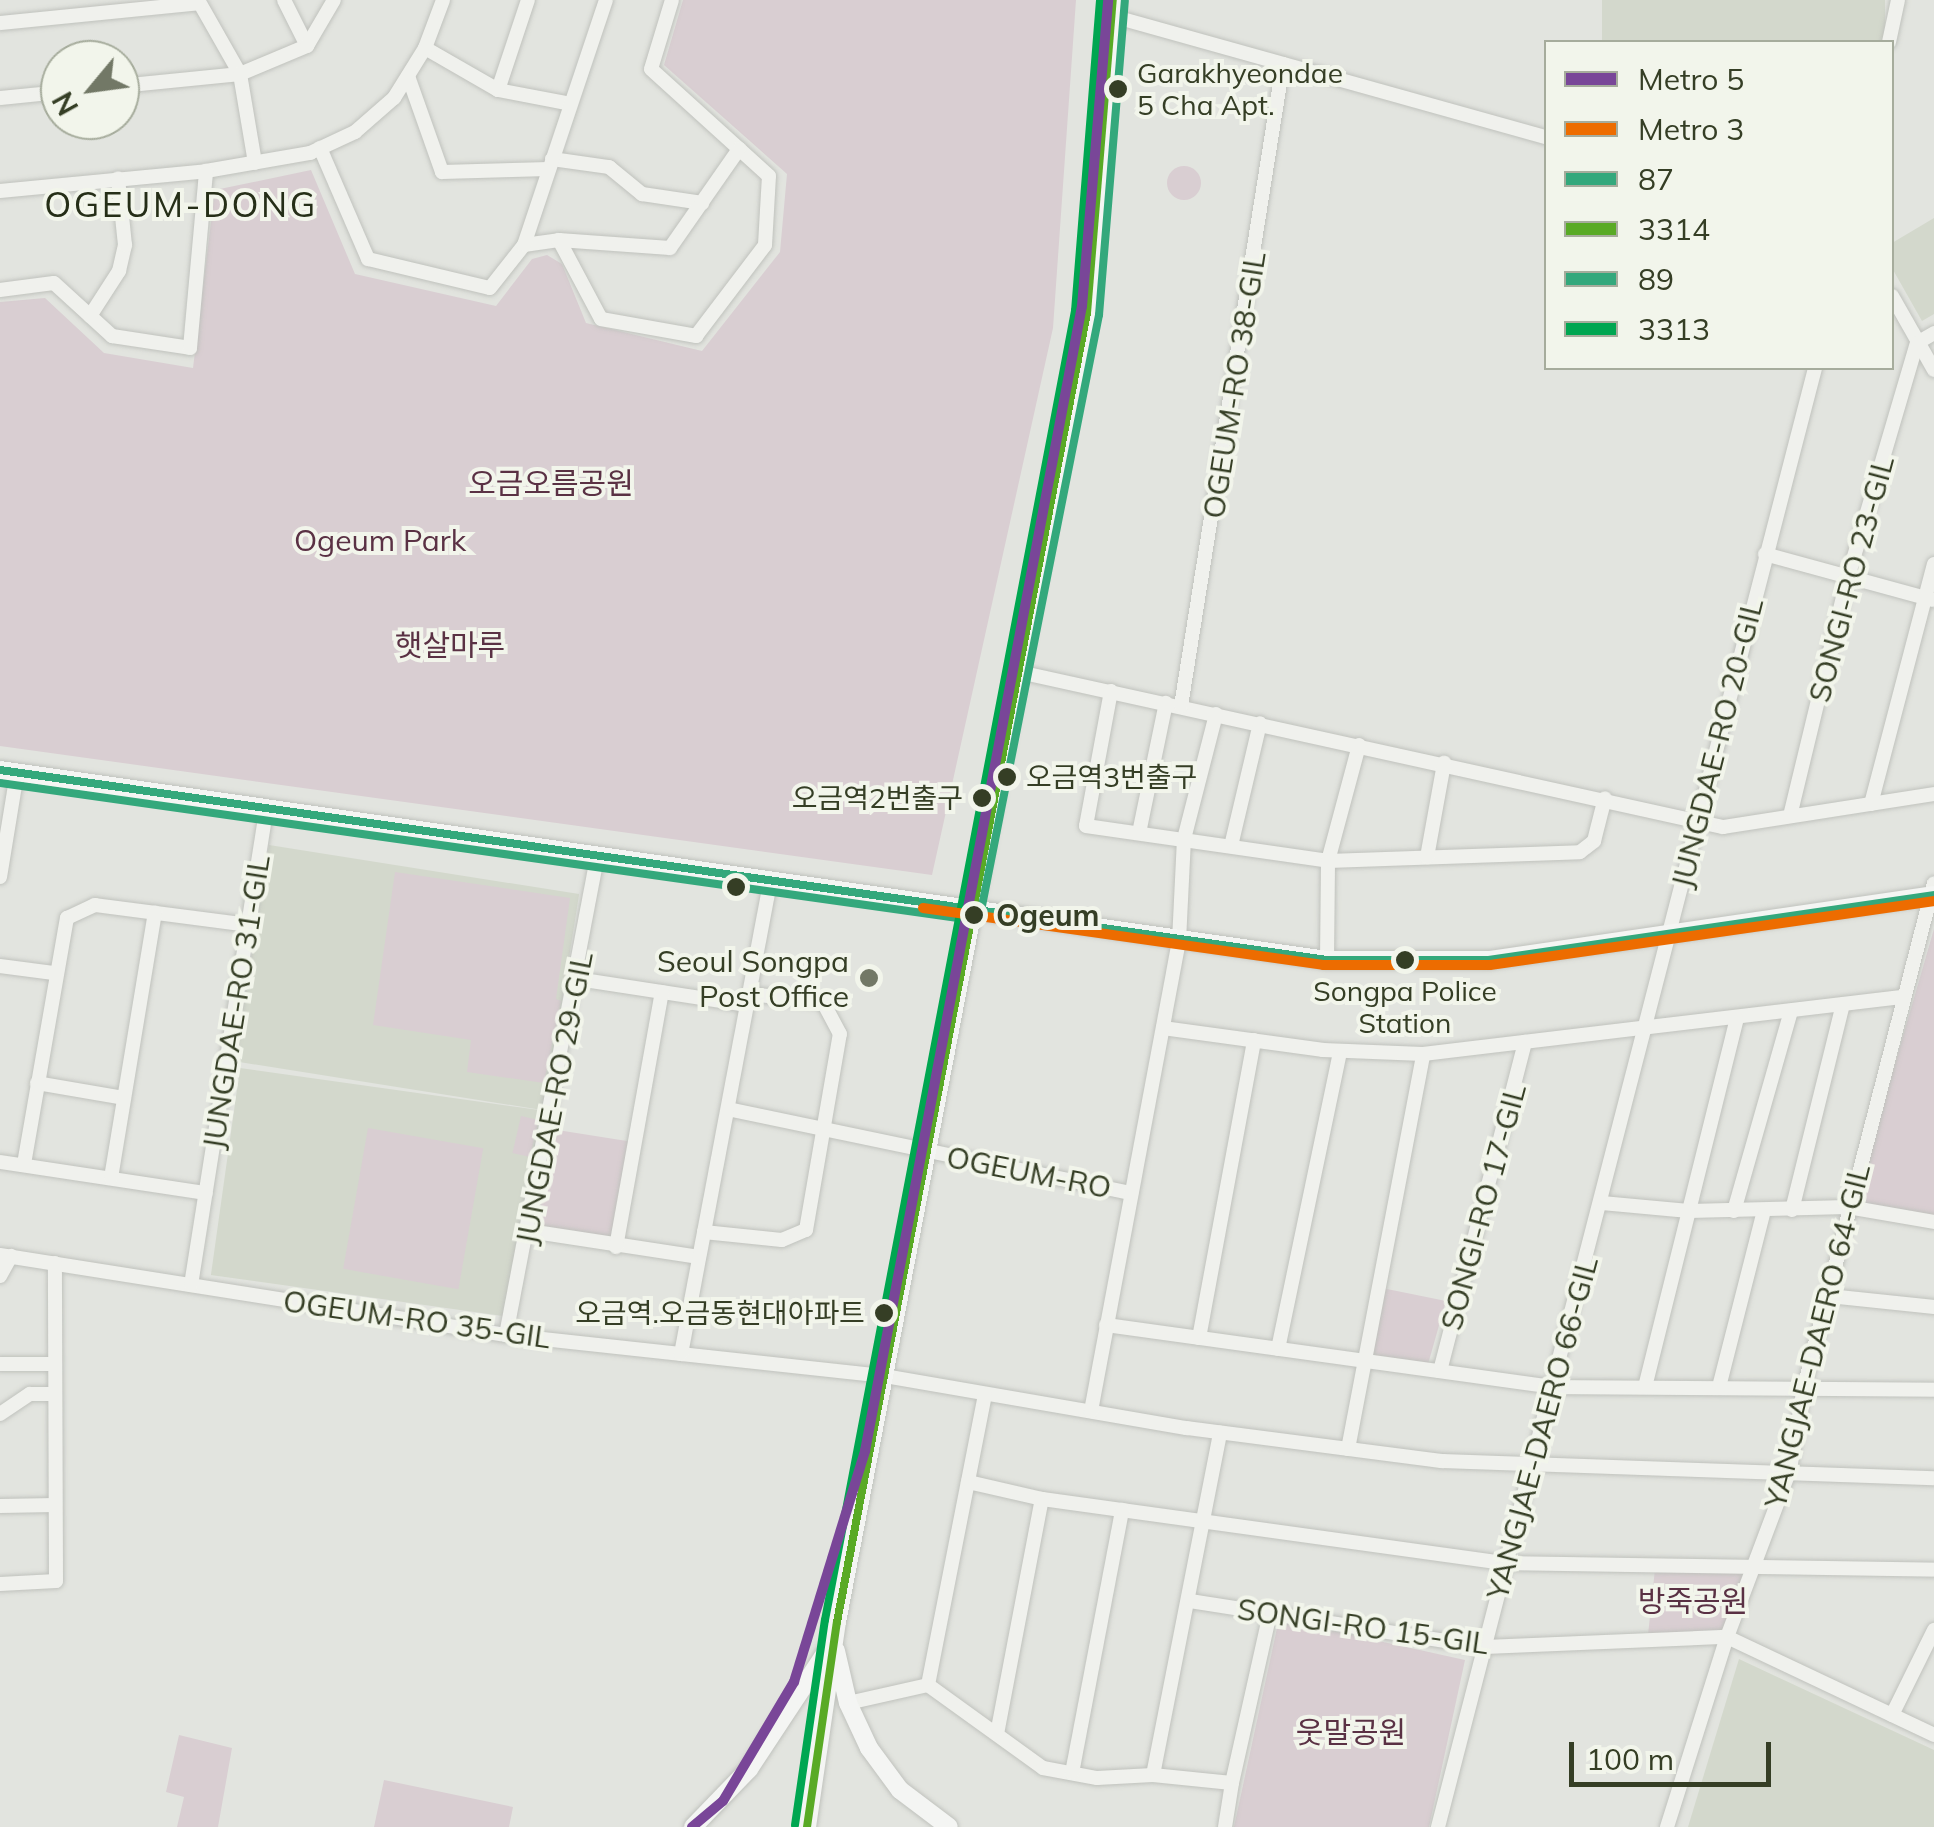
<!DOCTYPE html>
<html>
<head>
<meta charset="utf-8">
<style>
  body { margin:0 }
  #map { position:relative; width:1934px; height:1827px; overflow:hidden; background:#e2e4df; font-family:Mulish,"Noto Sans KR",sans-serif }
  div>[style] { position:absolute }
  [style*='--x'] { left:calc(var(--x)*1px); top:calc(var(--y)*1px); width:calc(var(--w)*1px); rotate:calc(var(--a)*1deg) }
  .built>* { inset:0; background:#d3d8cc; transform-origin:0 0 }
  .green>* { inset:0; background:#d9ced2; transform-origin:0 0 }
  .round { border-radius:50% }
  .roads { filter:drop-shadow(0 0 2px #c0c2bd) drop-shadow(0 0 2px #c0c2bd) }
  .minor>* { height:14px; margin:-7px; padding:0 7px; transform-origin:7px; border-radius:7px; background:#f0f1ed }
  .major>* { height:18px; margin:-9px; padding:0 9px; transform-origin:9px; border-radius:9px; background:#f4f5f3 }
  .bus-1>* { height:8px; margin:-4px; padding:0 4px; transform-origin:4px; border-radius:4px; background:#34a87c }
  .bus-2>* { height:8px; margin:-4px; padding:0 4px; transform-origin:4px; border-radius:4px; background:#59aa25 }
  .bus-3>* { height:8px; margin:-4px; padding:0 4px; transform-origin:4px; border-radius:4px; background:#34a87c }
  .bus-4>* { height:8px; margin:-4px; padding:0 4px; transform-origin:4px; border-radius:4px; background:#00a651 }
  .metro-1>* { height:10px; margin:-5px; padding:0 5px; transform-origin:5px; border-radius:5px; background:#794698 }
  .metro-2>* { height:10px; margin:-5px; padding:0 5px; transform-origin:5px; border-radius:5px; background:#ed6c00 }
  .dots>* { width:28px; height:28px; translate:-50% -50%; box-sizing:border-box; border:5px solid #f2f5eb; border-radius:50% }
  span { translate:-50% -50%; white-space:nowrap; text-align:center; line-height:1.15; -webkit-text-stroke:8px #f2f5eb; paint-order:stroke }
  .bus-label { font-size:28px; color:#353e25 }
  .left { translate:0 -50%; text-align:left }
  .right { translate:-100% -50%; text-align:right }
  .street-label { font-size:30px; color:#353e25 }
  .park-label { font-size:30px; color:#5a3144 }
  .stop-label { font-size:30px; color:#353e25; font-weight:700 }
  .poi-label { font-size:30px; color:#353e25 }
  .quarter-label { font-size:35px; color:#252e17; letter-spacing:2.5px }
  .legend { position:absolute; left:1544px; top:40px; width:350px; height:330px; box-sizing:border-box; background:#f2f5eb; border:2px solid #a6ac9c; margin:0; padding:12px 18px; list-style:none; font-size:30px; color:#353e25 }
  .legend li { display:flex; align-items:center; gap:20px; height:50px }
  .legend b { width:50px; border:2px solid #a6ac9c }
  .north { position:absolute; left:40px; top:40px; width:100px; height:100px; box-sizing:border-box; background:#f2f5eb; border:2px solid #a6ac9c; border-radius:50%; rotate:241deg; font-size:28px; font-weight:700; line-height:40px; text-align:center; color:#353e25 }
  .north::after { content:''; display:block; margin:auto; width:35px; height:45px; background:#727866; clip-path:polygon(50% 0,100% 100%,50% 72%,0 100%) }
  .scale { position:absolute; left:1569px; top:1742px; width:202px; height:45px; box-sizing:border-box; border:5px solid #353e25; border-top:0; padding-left:12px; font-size:30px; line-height:35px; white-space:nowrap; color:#353e25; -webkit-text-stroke:8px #f2f5eb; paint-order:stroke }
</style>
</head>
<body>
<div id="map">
  <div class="built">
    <i style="left:1602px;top:0;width:283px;height:44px"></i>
    <i style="clip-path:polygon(1934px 218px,1934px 314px,1922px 321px,1892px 268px,1892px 243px)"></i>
    <i style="left:269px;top:845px;width:314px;height:219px;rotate:9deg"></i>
    <i style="left:240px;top:1068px;width:308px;height:209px;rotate:8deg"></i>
    <i style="clip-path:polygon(1739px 1659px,1934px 1750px,1934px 1827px,1688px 1827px)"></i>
  </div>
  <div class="green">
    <i style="clip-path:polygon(683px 0,1076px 0,1053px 328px,932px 875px,0 746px,0 302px,45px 298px,104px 353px,193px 368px,215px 190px,311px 170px,355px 274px,496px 306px,532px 259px,547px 255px,562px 264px,586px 323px,702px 351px,780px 252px,787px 174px,664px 65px)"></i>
    <i class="round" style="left:1167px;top:166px;width:34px;height:34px"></i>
    <i style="clip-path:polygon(395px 872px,570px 898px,556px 999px,561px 1001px,544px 1083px,467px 1072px,471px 1040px,373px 1025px)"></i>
    <i style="clip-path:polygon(1934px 929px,1934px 1215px,1855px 1202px)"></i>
    <i style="left:521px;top:1116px;width:18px;height:38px;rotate:13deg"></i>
    <i style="left:368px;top:1128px;width:117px;height:143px;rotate:10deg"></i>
    <i style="left:551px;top:1129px;width:80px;height:100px;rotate:9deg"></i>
    <i style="clip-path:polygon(1382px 1288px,1446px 1301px,1428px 1364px,1366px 1355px)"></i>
    <i style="clip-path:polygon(1655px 1569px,1746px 1571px,1722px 1631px,1648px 1635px)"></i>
    <i style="clip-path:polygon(1279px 1619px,1465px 1660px,1429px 1827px,1234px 1827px)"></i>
    <i style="clip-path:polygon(179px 1735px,232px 1748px,218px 1827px,177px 1827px,184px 1797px,166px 1792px)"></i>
    <i style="clip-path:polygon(384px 1780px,513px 1807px,509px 1827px,374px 1827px)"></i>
  </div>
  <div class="roads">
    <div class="minor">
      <i style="--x:198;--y:0;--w:85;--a:60.4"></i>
      <i style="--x:240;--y:74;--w:90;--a:80.4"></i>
      <i style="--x:284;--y:0;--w:51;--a:63.4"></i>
      <i style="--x:1112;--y:16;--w:451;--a:15.6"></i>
      <i style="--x:0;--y:23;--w:200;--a:-5.7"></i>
      <i style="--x:1889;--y:42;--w:43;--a:-77.9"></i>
      <i style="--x:425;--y:48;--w:84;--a:29.9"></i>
      <i style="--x:498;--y:90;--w:74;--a:10.9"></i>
      <i style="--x:408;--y:76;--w:102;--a:70.5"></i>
      <i style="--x:442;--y:172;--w:106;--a:-1.6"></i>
      <i style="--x:120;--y:86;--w:121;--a:-5.7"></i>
      <i style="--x:240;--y:74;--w:73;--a:-22.7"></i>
      <i style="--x:307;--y:46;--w:53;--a:-59.6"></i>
      <i style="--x:498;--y:90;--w:95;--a:-71.6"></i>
      <i style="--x:0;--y:98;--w:60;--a:-5.7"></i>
      <i style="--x:320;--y:148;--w:121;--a:66.6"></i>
      <i style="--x:368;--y:259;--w:125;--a:13.4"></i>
      <i style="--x:490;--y:288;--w:55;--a:-51.7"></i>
      <i style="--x:524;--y:245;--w:35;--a:-8"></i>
      <i style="--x:559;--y:240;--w:89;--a:62"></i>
      <i style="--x:601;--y:319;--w:97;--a:10.1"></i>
      <i style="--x:696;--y:336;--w:114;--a:-52.8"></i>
      <i style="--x:765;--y:245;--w:69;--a:-86.7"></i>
      <i style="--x:769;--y:176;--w:159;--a:-137.8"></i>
      <i style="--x:651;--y:69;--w:72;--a:-73.1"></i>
      <i style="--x:552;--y:159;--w:58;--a:8"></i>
      <i style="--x:609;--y:167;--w:43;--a:39.3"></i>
      <i style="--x:642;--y:194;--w:61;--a:8.5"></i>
      <i style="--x:0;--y:191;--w:207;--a:-5.5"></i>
      <i style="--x:206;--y:171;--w:106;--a:-9.8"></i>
      <i style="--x:310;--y:153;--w:50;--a:-25"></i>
      <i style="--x:355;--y:132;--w:52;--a:-41.1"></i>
      <i style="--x:394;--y:98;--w:59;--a:-58.2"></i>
      <i style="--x:425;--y:48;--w:51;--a:-69.4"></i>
      <i style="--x:559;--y:240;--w:111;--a:4.1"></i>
      <i style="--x:670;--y:248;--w:121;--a:-55.1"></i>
      <i style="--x:524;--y:245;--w:258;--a:-71.5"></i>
      <i style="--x:0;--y:290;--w:54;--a:-7.4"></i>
      <i style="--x:54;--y:283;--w:79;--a:42.4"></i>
      <i style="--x:112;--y:336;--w:79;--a:8.7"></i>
      <i style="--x:190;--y:348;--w:178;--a:-84.8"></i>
      <i style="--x:1892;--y:296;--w:85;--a:60.4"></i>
      <i style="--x:90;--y:316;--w:54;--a:-57.2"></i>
      <i style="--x:119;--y:271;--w:27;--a:-77"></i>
      <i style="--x:125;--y:245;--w:67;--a:-96"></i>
      <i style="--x:1765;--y:554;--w:174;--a:15.3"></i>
      <i style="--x:1019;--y:672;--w:721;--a:12.42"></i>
      <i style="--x:1723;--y:827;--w:214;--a:-8.9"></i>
      <i style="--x:1111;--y:691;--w:137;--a:100.5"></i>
      <i style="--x:1086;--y:826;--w:245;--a:8.2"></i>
      <i style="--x:1328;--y:861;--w:252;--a:-2"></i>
      <i style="--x:1580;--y:852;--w:18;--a:-38"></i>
      <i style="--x:1594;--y:841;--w:44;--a:-75.7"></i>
      <i style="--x:1181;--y:706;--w:650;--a:-80.97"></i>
      <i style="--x:1871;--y:804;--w:248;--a:-75.3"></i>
      <i style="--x:1790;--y:816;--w:246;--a:-76.4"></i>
      <i style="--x:1848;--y:577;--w:244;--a:-73.6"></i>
      <i style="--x:1917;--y:343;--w:20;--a:-30"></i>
      <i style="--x:1139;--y:833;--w:133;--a:-78.3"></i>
      <i style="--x:1231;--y:846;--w:126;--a:-76.7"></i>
      <i style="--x:1427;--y:857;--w:96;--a:-79.7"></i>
      <i style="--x:0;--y:877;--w:105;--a:-80.7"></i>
      <i style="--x:1327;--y:960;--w:99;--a:-89.4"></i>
      <i style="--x:1328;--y:861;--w:120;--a:-75"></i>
      <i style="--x:0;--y:966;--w:54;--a:7.4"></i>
      <i style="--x:577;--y:979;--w:172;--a:8.7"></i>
      <i style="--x:1163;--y:1028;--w:162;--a:7.8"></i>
      <i style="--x:1323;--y:1050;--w:100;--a:2.3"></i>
      <i style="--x:1423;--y:1054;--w:484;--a:-6.8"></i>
      <i style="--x:37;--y:1083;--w:88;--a:9.8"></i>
      <i style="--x:728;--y:1109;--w:412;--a:11.8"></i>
      <i style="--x:0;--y:1162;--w:208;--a:8.6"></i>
      <i style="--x:24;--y:1164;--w:250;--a:-80.1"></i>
      <i style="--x:67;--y:918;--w:31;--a:-25"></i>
      <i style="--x:95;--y:905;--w:154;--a:7.4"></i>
      <i style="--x:111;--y:1178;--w:269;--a:-80.6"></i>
      <i style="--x:1602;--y:1203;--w:87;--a:5.3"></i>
      <i style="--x:1689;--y:1211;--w:159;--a:-1.4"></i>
      <i style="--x:1848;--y:1207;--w:87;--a:9.9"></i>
      <i style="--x:1792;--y:1210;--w:212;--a:-76.1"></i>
      <i style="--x:1734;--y:1211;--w:208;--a:-74.1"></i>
      <i style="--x:529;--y:1231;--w:172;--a:8.7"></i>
      <i style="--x:704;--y:1232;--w:78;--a:5.9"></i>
      <i style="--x:782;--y:1240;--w:26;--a:-23"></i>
      <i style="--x:806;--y:1230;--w:199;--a:-80.2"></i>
      <i style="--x:840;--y:1034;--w:36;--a:-118"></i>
      <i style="--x:823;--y:1002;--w:74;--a:-173.8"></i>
      <i style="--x:616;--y:1247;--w:259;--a:-79.8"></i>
      <i style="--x:0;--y:1255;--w:512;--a:8.98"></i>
      <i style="--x:506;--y:1335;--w:381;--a:6.2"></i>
      <i style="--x:885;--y:1376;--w:306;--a:9.8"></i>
      <i style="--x:1187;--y:1428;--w:257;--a:7.4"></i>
      <i style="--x:1442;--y:1461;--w:492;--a:2"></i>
      <i style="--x:0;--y:1276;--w:23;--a:-61"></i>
      <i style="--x:191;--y:1285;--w:480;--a:-81"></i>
      <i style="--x:1829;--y:1296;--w:106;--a:6"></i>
      <i style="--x:1106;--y:1325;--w:449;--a:7.9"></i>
      <i style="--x:1551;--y:1387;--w:383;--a:0.4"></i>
      <i style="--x:506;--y:1335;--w:485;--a:-79.2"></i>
      <i style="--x:1199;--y:1338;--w:303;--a:-79.5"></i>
      <i style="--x:1278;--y:1349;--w:304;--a:-78.2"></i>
      <i style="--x:681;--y:1354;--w:479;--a:-79.3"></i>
      <i style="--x:0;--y:1364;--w:55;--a:0"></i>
      <i style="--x:1440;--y:1371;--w:340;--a:-75.5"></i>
      <i style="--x:1645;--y:1387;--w:379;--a:-76"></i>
      <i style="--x:1719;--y:1387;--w:182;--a:-75.7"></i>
      <i style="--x:1091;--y:1411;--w:478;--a:-79.4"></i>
      <i style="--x:1179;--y:941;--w:102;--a:-87.2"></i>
      <i style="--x:1184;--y:839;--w:129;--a:-75.6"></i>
      <i style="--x:0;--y:1414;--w:36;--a:-34"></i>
      <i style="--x:30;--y:1394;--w:25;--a:0"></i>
      <i style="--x:1348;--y:1449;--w:402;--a:-79.2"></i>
      <i style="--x:968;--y:1482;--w:76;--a:12.9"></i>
      <i style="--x:1042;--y:1499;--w:468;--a:7.9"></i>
      <i style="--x:1506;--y:1563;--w:428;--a:0.9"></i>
      <i style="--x:0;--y:1506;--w:55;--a:-1"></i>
      <i style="--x:0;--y:1584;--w:56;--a:-3.1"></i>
      <i style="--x:56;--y:1581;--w:318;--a:-90.2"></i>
      <i style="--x:1190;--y:1601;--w:299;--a:8.9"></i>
      <i style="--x:1485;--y:1647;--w:242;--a:-2.4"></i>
      <i style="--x:1727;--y:1637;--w:229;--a:25.3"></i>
      <i style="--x:928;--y:1685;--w:142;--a:35.8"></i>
      <i style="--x:1043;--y:1768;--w:55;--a:10.5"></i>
      <i style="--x:1097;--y:1778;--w:56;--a:-3.1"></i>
      <i style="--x:1153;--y:1775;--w:79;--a:5.8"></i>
      <i style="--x:1232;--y:1783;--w:174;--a:-77.4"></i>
      <i style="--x:928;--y:1685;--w:296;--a:-78.9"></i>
      <i style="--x:848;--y:1703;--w:82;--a:-12.7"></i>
      <i style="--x:1892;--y:1715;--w:95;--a:-63.7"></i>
      <i style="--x:997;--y:1734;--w:239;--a:-79.2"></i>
      <i style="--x:1072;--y:1773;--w:268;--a:-79.2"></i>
      <i style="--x:1153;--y:1775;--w:349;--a:-78.9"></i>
      <i style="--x:1225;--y:1827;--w:45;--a:-81"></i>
      <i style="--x:1438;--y:1827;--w:1507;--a:-75.51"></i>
      <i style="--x:1667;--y:1827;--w:199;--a:-72.5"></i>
      <i style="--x:1727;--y:1637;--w:179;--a:-69.4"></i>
      <i style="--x:1790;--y:1469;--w:83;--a:-80.3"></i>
      <i style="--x:1804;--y:1387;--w:520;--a:-75.54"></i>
    </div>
    <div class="major">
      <i style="--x:0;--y:770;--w:1341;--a:8.15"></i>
      <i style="--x:1327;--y:960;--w:162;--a:0"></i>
      <i style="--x:1489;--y:960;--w:450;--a:-8.3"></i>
      <i style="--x:836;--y:1651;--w:53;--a:77"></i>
      <i style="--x:848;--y:1703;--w:50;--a:65"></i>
      <i style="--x:869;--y:1748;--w:52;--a:53.6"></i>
      <i style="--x:900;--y:1790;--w:61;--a:37.1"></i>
      <i style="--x:693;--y:1827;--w:81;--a:-46"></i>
      <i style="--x:749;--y:1769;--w:144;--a:-56.6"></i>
      <i style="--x:807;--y:1827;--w:207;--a:-81.7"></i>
      <i style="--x:837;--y:1622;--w:1333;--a:-79.19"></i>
      <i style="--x:1087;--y:313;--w:314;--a:-85.3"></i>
    </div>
  </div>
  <div class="bus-1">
    <i style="--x:0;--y:770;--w:1341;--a:8.15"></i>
    <i style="--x:1327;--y:960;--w:162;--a:0"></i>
    <i style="--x:1489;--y:960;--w:450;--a:-8.3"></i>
  </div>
  <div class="bus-2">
    <i style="--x:807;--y:1827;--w:207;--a:-81.7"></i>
    <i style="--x:837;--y:1622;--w:1333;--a:-79.19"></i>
    <i style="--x:1087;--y:313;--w:314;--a:-85.3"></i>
  </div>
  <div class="bus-3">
    <i style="--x:0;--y:783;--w:989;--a:8.02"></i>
    <i style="--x:979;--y:921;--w:618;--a:-78.8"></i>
    <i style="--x:1099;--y:315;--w:315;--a:-85.3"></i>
  </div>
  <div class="bus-4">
    <i style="--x:795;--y:1825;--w:207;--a:-81.7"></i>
    <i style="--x:825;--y:1620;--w:1333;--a:-79.19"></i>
    <i style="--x:1075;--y:311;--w:312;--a:-85.4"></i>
  </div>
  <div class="metro-1">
    <i style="--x:692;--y:1827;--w:40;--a:-40"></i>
    <i style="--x:723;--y:1801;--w:139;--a:-59.2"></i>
    <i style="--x:794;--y:1682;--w:242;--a:-72.9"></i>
    <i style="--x:865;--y:1451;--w:1165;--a:-79.27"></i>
    <i style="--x:1082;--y:306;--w:307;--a:-85.1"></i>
  </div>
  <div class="metro-2">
    <i style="--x:923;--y:908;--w:404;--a:8.1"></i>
    <i style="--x:1323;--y:965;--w:167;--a:0"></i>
    <i style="--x:1490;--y:965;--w:449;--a:-8.2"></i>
  </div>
  <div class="dots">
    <i style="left:1118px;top:89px;background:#353e25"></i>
    <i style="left:1007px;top:777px;background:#353e25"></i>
    <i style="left:982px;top:798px;background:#353e25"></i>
    <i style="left:736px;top:887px;background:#353e25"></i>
    <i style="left:974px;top:915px;background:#353e25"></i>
    <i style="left:1405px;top:960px;background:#353e25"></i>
    <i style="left:869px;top:978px;background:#727866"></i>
    <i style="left:884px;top:1313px;background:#353e25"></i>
  </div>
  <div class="bus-label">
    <span class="left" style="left:1137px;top:89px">Garakhyeondae<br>5 Cha Apt.</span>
    <span class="left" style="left:1026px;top:777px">오금역3번출구</span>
    <span class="right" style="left:963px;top:798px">오금역2번출구</span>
    <span style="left:1405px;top:1007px">Songpa Police<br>Station</span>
    <span class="right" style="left:865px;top:1313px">오금역.오금동현대아파트</span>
  </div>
  <div class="street-label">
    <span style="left:1234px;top:385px;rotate:-81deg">OGEUM-RO 38-GIL</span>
    <span style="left:1851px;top:579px;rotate:-75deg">SONGI-RO 23-GIL</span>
    <span style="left:1717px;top:743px;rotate:-76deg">JUNGDAE-RO 20-GIL</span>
    <span style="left:236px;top:1002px;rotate:-81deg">JUNGDAE-RO 31-GIL</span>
    <span style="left:554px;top:1098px;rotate:-79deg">JUNGDAE-RO 29-GIL</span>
    <span style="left:1029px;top:1172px;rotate:11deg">OGEUM-RO</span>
    <span style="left:1483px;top:1207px;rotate:-75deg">SONGI-RO 17-GIL</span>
    <span style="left:417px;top:1319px;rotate:8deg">OGEUM-RO 35-GIL</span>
    <span style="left:1817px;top:1336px;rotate:-76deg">YANGJAE-DAERO 64-GIL</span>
    <span style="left:1542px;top:1428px;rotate:-75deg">YANGJAE-DAERO 66-GIL</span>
    <span style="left:1363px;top:1626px;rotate:8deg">SONGI-RO 15-GIL</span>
  </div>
  <div class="park-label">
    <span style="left:551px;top:483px">오금오름공원</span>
    <span style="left:380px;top:540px">Ogeum Park</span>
    <span style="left:450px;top:645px">햇살마루</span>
    <span style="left:1693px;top:1601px">방죽공원</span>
    <span style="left:1351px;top:1732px">웃말공원</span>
  </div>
  <div class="stop-label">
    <span class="left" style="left:996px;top:915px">Ogeum</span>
  </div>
  <div class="poi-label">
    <span class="right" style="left:849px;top:978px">Seoul Songpa<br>Post Office</span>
  </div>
  <div class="quarter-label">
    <span style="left:181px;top:204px">OGEUM-DONG</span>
  </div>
  <ul class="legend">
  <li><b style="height:12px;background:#794698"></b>Metro 5</li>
  <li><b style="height:12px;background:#ed6c00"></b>Metro 3</li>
  <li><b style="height:12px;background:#34a87c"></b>87</li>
  <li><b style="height:12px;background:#59aa25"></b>3314</li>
  <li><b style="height:12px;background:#34a87c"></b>89</li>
  <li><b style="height:12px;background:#00a651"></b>3313</li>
  </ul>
  <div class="north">N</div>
  <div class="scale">100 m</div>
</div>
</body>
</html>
